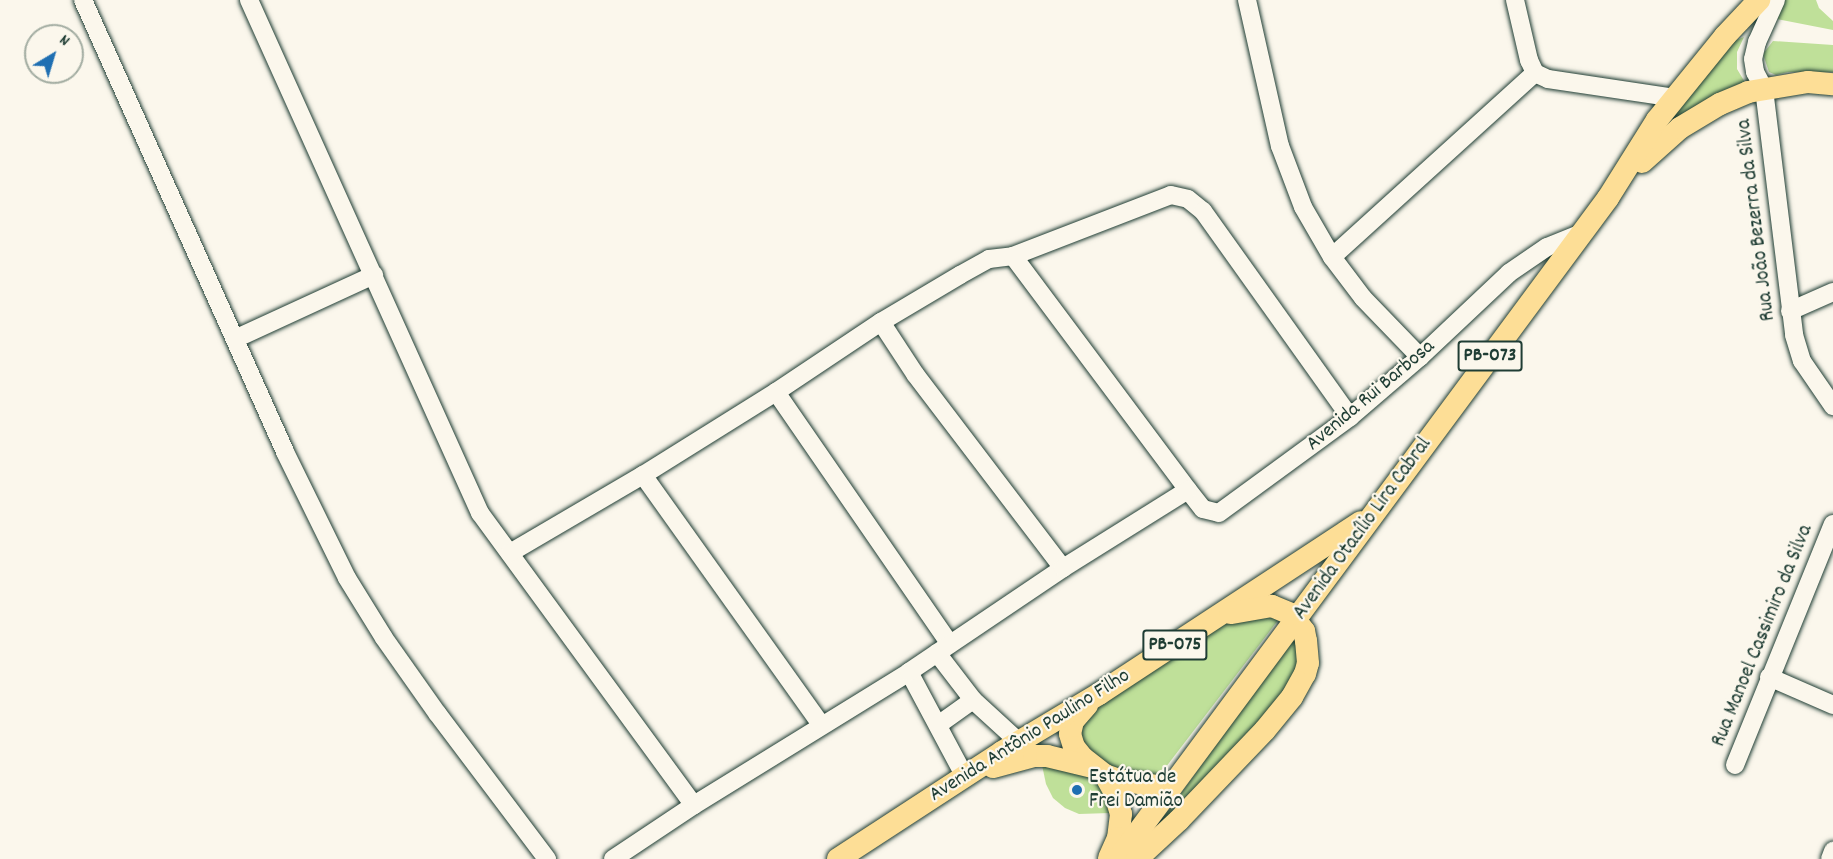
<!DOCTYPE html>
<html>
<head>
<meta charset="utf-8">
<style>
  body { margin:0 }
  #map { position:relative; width:1833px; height:859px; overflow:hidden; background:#fbf7ec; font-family:Dekko,sans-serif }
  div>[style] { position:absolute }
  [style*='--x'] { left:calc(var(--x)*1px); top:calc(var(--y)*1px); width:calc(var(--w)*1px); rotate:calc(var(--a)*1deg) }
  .green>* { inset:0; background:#bfe099 }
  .roads { filter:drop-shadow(0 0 2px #1f3d34) drop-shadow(0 0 2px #1f3d34) }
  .minor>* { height:18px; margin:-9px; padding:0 9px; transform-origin:9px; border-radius:9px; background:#fbf7ec }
  .major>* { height:22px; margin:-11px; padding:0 11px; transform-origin:11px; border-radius:11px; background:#fdde96 }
  .dots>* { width:16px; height:16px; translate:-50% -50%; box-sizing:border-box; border:3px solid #fbf7ec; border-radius:50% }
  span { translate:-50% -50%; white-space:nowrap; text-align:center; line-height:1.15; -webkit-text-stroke:4.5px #fbf7ec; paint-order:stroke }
  .shield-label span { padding:2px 4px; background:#fbf7ec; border:2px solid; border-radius:4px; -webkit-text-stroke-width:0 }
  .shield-label { font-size:20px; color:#1f3d34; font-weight:700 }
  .street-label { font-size:21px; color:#1f3d34 }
  .poi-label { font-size:21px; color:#1f3d34 }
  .left { translate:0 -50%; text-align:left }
  .north { position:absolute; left:24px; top:24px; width:60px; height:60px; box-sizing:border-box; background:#fbf7ec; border:2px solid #a3ada2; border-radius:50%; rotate:38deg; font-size:16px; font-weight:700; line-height:24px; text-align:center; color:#1f3d34 }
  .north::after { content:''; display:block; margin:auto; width:21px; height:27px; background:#1f6fb2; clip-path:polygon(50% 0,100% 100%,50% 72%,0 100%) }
</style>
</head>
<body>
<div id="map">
  <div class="green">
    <i style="clip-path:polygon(1783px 0,1816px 0,1819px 8px,1833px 21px,1833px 30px,1777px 19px)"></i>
    <i style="clip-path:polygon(1744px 37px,1737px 52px,1737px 69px,1746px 84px,1663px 125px,1727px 44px)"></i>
    <i style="clip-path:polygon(1773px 41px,1833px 45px,1833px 72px,1788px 72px,1776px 75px,1769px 72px,1763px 54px)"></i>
    <i style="clip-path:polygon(1253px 614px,1279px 619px,1156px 780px,1125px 774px,1088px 753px,1077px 725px,1079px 719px,1215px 627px)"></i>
    <i style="clip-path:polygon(1294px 637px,1298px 649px,1298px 665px,1283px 696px,1156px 828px)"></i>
    <i style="clip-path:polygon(1060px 764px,1100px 782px,1110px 813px,1079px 814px,1065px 808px,1053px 798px,1046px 784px,1042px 765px)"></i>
  </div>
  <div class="roads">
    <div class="minor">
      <i style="--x:83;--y:0;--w:495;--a:65.9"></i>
      <i style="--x:285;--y:452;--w:140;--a:63.8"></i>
      <i style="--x:347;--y:578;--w:70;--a:58.3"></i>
      <i style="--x:384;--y:638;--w:92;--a:54.8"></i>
      <i style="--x:437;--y:713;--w:183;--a:53"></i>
      <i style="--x:249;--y:0;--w:563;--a:65.76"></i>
      <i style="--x:480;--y:513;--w:362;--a:53.8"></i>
      <i style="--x:1247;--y:0;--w:150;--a:77.3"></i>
      <i style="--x:1280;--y:146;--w:65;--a:69.3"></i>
      <i style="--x:1303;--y:207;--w:58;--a:59.9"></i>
      <i style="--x:1332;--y:257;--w:51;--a:52.9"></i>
      <i style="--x:1363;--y:298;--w:82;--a:46"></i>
      <i style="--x:1515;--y:0;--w:62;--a:76.9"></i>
      <i style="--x:1529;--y:60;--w:14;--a:65"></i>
      <i style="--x:1535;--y:73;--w:14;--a:25"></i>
      <i style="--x:1548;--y:79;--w:128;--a:8.5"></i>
      <i style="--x:1776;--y:0;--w:46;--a:114.3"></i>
      <i style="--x:1757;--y:42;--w:17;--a:103"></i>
      <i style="--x:1753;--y:59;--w:13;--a:81"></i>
      <i style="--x:1755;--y:72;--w:19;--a:62"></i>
      <i style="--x:1764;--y:89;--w:248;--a:83"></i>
      <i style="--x:1794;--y:335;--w:27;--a:73"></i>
      <i style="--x:1802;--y:361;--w:55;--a:55.4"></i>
      <i style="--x:1013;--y:256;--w:292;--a:53.2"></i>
      <i style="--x:1188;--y:490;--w:24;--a:52"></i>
      <i style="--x:1203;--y:509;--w:16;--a:14"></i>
      <i style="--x:1219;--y:513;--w:162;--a:-36.2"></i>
      <i style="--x:1350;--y:417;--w:92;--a:-40.6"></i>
      <i style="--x:1420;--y:357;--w:122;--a:-43.3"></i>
      <i style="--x:1509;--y:273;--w:46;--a:-34.4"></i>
      <i style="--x:1547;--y:247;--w:38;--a:-22"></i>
      <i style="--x:1332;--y:257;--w:274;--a:-42.2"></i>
      <i style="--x:1790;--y:311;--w:47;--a:-23.8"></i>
      <i style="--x:881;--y:322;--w:62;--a:56.8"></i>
      <i style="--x:915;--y:374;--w:244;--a:52.7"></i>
      <i style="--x:237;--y:338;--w:151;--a:-24.7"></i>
      <i style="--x:776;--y:392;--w:306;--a:55.4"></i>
      <i style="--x:643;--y:475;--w:307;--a:54.5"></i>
      <i style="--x:510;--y:553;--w:154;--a:-30.4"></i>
      <i style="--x:643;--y:475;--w:157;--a:-32"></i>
      <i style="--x:776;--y:392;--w:126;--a:-33.7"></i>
      <i style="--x:881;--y:322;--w:92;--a:-30.7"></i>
      <i style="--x:960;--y:275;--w:33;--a:-29"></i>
      <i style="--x:989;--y:259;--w:24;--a:-7"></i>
      <i style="--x:1013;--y:256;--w:169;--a:-21.1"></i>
      <i style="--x:1171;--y:195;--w:17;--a:13"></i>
      <i style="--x:1188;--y:199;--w:19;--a:39"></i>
      <i style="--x:1203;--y:211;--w:253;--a:54.5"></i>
      <i style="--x:937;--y:653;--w:59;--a:52.5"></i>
      <i style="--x:973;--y:700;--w:62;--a:42.4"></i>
      <i style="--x:909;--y:672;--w:119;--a:61.9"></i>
      <i style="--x:1769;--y:677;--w:70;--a:23.6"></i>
      <i style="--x:938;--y:725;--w:43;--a:-35.5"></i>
      <i style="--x:1735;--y:765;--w:260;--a:-67.9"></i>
      <i style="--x:613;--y:859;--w:97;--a:-33.7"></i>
      <i style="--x:694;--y:805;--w:253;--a:-31.7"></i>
      <i style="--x:909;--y:672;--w:186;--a:-34"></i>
      <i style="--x:1063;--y:568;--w:147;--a:-32"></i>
      <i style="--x:1830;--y:859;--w:9;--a:-69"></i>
    </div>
    <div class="major">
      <i style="--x:1642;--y:162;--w:51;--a:-41.8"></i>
      <i style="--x:1680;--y:128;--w:47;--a:-31"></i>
      <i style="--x:1720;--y:104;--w:30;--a:-23"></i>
      <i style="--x:1748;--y:92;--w:61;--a:-9.5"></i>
      <i style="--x:1808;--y:82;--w:25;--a:5"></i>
      <i style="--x:1087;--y:705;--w:21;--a:131"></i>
      <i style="--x:1073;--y:721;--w:13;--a:103"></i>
      <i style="--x:1070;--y:734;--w:14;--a:73"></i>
      <i style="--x:1074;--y:747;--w:14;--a:51"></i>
      <i style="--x:1083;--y:758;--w:28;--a:38"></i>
      <i style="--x:1105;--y:775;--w:15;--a:20"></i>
      <i style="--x:1119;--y:780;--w:52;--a:8.9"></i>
      <i style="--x:993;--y:767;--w:42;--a:-15"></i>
      <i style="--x:1034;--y:756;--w:13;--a:0"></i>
      <i style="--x:1047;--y:756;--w:46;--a:13.7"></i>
      <i style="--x:1105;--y:775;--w:18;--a:61"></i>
      <i style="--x:1114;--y:791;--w:24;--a:73"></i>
      <i style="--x:1121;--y:814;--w:24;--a:97"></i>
      <i style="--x:1118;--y:838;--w:22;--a:114"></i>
      <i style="--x:838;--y:859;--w:196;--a:-33.1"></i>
      <i style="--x:1002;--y:752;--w:113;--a:-30.9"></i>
      <i style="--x:1099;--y:694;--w:313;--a:-33.3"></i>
      <i style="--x:1118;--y:859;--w:823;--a:-53.45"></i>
      <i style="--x:1608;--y:198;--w:92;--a:-57.9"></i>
      <i style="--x:1657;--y:120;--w:108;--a:-51"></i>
      <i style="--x:1725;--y:36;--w:50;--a:-46.6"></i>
      <i style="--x:1137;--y:859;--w:57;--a:-42.9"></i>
      <i style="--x:1179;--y:820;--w:124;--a:-46.3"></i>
      <i style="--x:1265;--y:730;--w:43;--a:-50.7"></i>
      <i style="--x:1292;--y:697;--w:26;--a:-61"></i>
      <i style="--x:1305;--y:674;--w:11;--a:-75"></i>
      <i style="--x:1308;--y:663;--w:22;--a:-95"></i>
      <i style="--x:1306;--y:641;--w:10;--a:-101"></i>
      <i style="--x:1304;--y:631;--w:21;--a:-127"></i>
      <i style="--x:1291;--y:614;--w:21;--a:-157"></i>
      <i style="--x:1272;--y:606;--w:42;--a:170.3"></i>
    </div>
  </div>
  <div class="dots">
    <i style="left:1077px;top:790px;background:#1f6fb2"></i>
  </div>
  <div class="shield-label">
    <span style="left:1490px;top:356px">PB-073</span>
    <span style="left:1175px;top:645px">PB-075</span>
  </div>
  <div class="street-label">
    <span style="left:1757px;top:220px;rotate:-97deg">Rua João Bezerra da Silva</span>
    <span style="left:1371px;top:396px;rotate:-40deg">Avenida Rui Barbosa</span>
    <span style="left:1363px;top:529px;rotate:-54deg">Avenida Otacílio Lira Cabral</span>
    <span style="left:1763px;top:636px;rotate:-68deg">Rua Manoel Cassimiro da Silva</span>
    <span style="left:1030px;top:736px;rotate:-32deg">Avenida Antônio Paulino Filho</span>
  </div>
  <div class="poi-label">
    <span class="left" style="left:1089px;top:790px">Estátua de<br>Frei Damião</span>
  </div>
  <div class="north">N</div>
</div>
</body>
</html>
